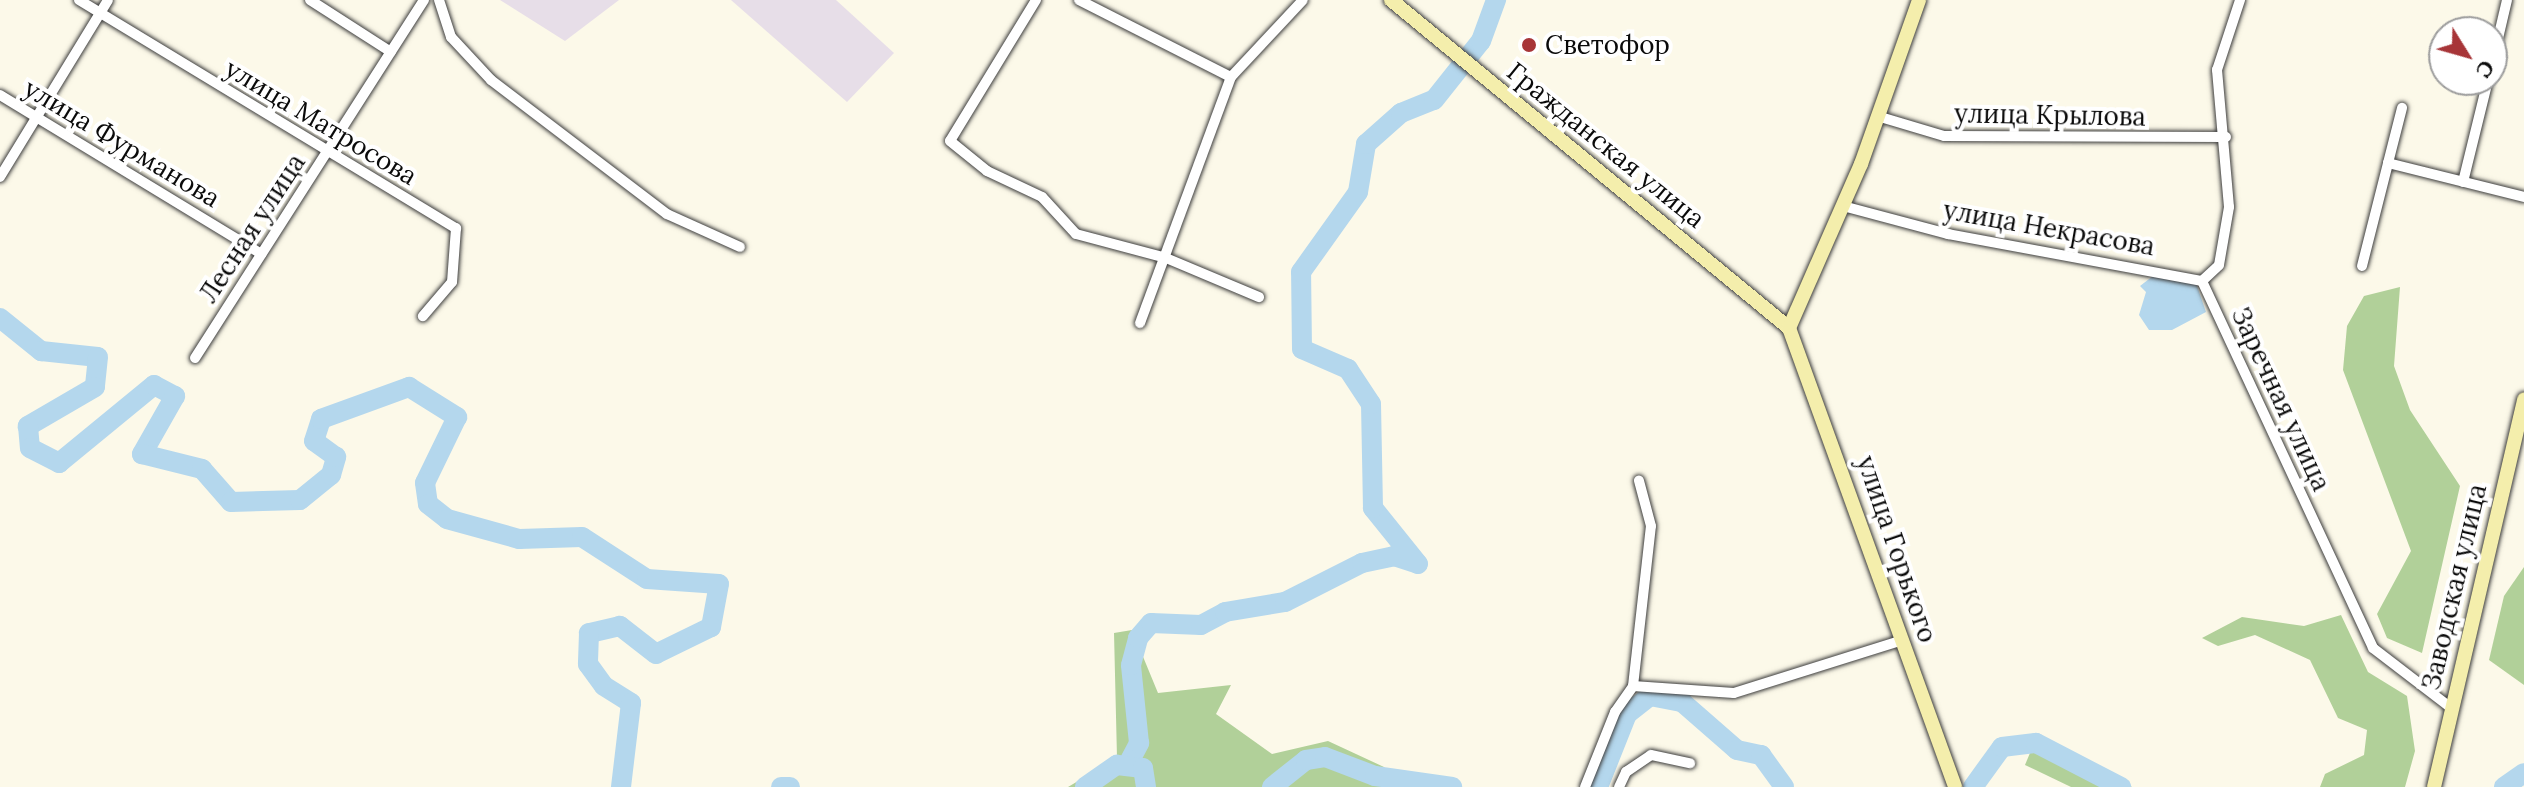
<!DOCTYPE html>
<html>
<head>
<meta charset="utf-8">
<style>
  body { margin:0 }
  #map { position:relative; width:2524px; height:787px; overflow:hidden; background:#fcf9e9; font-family:Lora,serif }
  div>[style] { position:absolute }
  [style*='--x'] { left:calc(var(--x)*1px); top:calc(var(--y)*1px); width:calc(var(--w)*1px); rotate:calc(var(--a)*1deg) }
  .industrial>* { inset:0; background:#e7dee8 }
  .forest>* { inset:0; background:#b1d099 }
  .water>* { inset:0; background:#b4d7ed }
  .river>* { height:20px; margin:-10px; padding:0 10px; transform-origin:10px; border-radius:10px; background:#b4d7ed }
  .roads { filter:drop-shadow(0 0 2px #3d3d3d) drop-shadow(0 0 2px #3d3d3d) }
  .street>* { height:10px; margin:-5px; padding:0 5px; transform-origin:5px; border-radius:5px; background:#fff }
  .secondary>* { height:14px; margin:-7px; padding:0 7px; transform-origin:7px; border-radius:7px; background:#f4eeac }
  .dots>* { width:22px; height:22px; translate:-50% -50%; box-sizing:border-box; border:4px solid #fff; border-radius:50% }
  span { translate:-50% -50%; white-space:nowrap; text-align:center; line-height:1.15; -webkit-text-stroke:8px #fff; paint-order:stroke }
  .poi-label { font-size:26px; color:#0a0a0a }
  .left { translate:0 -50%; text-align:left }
  .street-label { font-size:26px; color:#0a0a0a }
  .north { position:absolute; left:2428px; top:16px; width:80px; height:80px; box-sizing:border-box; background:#fff; border:2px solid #9d9d9d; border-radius:50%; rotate:127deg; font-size:22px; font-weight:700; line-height:32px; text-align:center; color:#0a0a0a }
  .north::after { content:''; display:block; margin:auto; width:28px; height:36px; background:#a73538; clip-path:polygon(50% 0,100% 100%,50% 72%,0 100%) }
</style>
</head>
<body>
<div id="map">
  <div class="industrial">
    <i style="clip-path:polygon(500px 0,619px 0,565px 41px)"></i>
    <i style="clip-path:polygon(731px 0,836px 0,894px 53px,847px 102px)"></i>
  </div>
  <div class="forest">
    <i style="clip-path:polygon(2400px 287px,2394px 366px,2410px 410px,2460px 486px,2422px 653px,2387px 638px,2377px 614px,2411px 551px,2343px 370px,2347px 326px,2364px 296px)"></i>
    <i style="clip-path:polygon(2524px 567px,2524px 685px,2489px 660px,2504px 596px)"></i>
    <i style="clip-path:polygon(2341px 615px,2368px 672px,2407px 696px,2415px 751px,2405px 787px,2320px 787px,2325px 774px,2364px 755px,2367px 730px,2338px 718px,2310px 660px,2255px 635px,2218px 646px,2202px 638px,2242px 617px,2304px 626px)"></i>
    <i style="clip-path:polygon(1132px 630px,1158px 693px,1231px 685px,1216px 714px,1272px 754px,1328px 741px,1384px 767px,1397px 787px,1068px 787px,1117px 758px,1114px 633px)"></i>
    <i style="clip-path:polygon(2037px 736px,2132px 787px,2071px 787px,2025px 765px)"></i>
  </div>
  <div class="water">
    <i style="clip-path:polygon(2153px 276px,2196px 283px,2206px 312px,2172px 330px,2149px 330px,2139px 315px,2146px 292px,2140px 286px)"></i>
  </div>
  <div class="river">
    <i style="--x:0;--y:318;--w:53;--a:38.8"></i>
    <i style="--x:41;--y:351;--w:57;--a:6"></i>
    <i style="--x:98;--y:357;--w:30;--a:96"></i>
    <i style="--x:95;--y:387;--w:78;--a:149.8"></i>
    <i style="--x:28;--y:426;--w:22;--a:85"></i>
    <i style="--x:30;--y:448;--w:33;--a:27"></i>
    <i style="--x:59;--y:463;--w:123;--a:-39.4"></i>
    <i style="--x:154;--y:385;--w:24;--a:28"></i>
    <i style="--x:175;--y:396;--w:67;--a:119.6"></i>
    <i style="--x:142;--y:454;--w:62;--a:14"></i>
    <i style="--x:202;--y:469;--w:44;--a:48.7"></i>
    <i style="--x:231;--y:502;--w:69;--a:-1.7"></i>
    <i style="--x:300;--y:500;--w:40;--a:-39"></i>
    <i style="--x:331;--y:475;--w:19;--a:-74"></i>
    <i style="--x:336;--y:457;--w:27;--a:-144"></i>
    <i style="--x:314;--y:441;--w:23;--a:-72"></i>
    <i style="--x:321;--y:419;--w:94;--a:-20"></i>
    <i style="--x:409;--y:387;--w:57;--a:32"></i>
    <i style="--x:457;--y:417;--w:73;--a:115.9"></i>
    <i style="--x:425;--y:483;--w:21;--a:82"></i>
    <i style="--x:428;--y:504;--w:24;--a:38"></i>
    <i style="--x:447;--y:519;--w:75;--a:15.5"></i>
    <i style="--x:519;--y:539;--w:63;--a:-1.8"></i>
    <i style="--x:582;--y:537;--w:77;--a:32.9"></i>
    <i style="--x:647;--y:579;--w:72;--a:4"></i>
    <i style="--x:719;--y:584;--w:44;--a:100.5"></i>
    <i style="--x:711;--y:627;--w:61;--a:153.9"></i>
    <i style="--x:656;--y:654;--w:46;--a:-142.1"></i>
    <i style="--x:620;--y:626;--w:32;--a:167"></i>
    <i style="--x:589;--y:633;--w:31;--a:92"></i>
    <i style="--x:588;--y:664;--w:27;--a:54"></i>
    <i style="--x:604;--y:686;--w:32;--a:32"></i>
    <i style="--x:631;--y:703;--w:85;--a:96.8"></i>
    <i style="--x:1127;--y:766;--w:26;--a:-62"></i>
    <i style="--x:1139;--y:743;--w:78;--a:-95.9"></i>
    <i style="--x:1131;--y:665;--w:28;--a:-75"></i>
    <i style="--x:1138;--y:638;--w:20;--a:-49"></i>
    <i style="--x:1151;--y:623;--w:50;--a:2.3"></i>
    <i style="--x:1201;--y:625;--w:27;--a:-28"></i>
    <i style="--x:1225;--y:612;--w:61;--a:-9.5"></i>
    <i style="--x:1285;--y:602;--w:86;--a:-26.9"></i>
    <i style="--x:1362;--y:563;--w:33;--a:-12"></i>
    <i style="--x:1394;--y:556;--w:25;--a:18"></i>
    <i style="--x:1418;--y:564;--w:72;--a:-128.8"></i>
    <i style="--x:1373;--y:508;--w:104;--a:-91.1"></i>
    <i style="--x:1371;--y:404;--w:42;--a:-123.3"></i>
    <i style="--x:1348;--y:369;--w:50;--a:-156.5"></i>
    <i style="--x:1302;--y:349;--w:77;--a:-90.7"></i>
    <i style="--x:1301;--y:272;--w:98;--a:-54.5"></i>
    <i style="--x:1358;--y:192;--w:49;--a:-80.5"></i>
    <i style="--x:1366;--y:144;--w:47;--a:-41.5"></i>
    <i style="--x:1401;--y:113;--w:35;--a:-22"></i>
    <i style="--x:1434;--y:100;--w:75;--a:-51.5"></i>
    <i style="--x:1481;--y:41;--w:44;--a:-69.9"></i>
    <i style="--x:781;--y:787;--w:9;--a:0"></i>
    <i style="--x:1085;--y:787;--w:39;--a:-35"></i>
    <i style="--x:1117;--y:765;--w:26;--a:7"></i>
    <i style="--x:1143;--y:768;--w:19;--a:81"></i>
    <i style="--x:1272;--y:787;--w:43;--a:-38.5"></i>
    <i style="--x:1306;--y:760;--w:19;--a:-9"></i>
    <i style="--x:1325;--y:757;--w:53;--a:20.8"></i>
    <i style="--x:1375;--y:776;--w:78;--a:8.1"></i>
    <i style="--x:1598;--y:787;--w:79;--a:-68.3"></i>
    <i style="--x:1627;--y:714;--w:29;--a:-38"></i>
    <i style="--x:1650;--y:696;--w:33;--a:11"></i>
    <i style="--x:1682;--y:702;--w:73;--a:41.1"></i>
    <i style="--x:1737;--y:750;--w:25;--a:12"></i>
    <i style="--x:1761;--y:755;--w:39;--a:54"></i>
    <i style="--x:1973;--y:787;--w:49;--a:-54.1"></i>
    <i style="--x:2002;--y:747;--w:34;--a:-7"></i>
    <i style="--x:2036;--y:743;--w:96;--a:27.4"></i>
    <i style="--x:2504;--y:787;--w:24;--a:-35"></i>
  </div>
  <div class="roads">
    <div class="street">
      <i style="--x:79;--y:0;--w:441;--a:31.2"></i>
      <i style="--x:456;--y:228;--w:54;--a:94.2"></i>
      <i style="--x:452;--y:282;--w:45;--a:130.5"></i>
      <i style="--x:310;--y:0;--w:96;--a:32.7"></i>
      <i style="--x:439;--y:0;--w:39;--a:72"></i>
      <i style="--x:451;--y:37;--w:59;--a:47.1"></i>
      <i style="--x:491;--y:80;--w:221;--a:37.3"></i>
      <i style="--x:667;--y:214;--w:80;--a:24.3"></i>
      <i style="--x:1036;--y:0;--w:165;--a:121.4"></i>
      <i style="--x:950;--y:141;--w:48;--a:39"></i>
      <i style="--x:987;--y:171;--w:61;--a:25.3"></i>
      <i style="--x:1042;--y:197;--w:50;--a:47.4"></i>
      <i style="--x:1076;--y:234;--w:93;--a:14.9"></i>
      <i style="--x:1166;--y:258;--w:101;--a:22.8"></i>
      <i style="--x:1079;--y:0;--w:170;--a:26.9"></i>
      <i style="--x:2492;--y:64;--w:66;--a:-76.8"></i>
      <i style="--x:0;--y:95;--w:306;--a:31.3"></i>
      <i style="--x:1877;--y:116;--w:70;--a:16.6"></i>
      <i style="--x:1944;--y:136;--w:282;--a:0.2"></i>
      <i style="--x:2388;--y:163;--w:57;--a:-75.7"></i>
      <i style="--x:0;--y:177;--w:207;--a:-58.6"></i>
      <i style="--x:2463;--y:182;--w:105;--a:-76.2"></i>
      <i style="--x:1843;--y:206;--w:109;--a:14.9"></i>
      <i style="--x:1948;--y:234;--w:258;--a:10.5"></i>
      <i style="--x:2362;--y:266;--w:106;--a:-75.8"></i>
      <i style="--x:2388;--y:163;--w:140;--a:14"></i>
      <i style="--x:2202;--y:281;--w:405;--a:65"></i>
      <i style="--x:2373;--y:648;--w:97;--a:37.5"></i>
      <i style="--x:2202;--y:281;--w:23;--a:-43"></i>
      <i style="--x:2219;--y:265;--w:59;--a:-80.2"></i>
      <i style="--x:2229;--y:207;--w:138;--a:-95"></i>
      <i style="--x:2217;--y:70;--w:74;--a:-71.8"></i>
      <i style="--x:1140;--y:323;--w:262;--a:-69.7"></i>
      <i style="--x:1231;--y:77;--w:105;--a:-46.9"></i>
      <i style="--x:195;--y:358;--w:425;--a:-57.4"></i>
      <i style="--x:1633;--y:686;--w:101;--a:4"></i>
      <i style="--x:1734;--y:693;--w:177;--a:-17.4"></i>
      <i style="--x:1585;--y:787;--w:81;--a:-68.2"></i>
      <i style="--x:1615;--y:712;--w:32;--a:-55"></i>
      <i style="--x:1633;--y:686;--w:161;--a:-83.6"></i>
      <i style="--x:1651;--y:526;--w:47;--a:-104.9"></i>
      <i style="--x:1619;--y:787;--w:17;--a:-65"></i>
      <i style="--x:1626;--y:772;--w:30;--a:-34"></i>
      <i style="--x:1651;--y:755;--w:40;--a:12"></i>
    </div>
    <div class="secondary">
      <i style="--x:1391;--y:0;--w:516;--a:39.49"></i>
      <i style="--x:1789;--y:328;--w:488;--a:70.1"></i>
      <i style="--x:1789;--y:328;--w:179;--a:-66.3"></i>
      <i style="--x:1861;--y:164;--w:174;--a:-70.5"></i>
      <i style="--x:2434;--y:787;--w:398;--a:-76.9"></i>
    </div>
  </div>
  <div class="dots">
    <i style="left:1529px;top:45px;background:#a73538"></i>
  </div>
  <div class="poi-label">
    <span class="left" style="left:1545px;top:45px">Светофор</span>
  </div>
  <div class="street-label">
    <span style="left:2050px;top:115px;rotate:1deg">улица Крылова</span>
    <span style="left:321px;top:122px;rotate:31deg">улица Матросова</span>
    <span style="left:122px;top:143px;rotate:31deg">улица Фурманова</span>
    <span style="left:1606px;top:145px;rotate:39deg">Гражданская улица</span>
    <span style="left:252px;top:228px;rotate:-57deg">Лесная улица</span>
    <span style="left:2049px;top:228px;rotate:10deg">улица Некрасова</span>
    <span style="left:2281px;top:399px;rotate:65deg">Заречная улица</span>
    <span style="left:1897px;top:549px;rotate:71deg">улица Горького</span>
    <span style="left:2454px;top:587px;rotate:-77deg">Заводская улица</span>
  </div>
  <div class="north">С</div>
</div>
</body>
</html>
